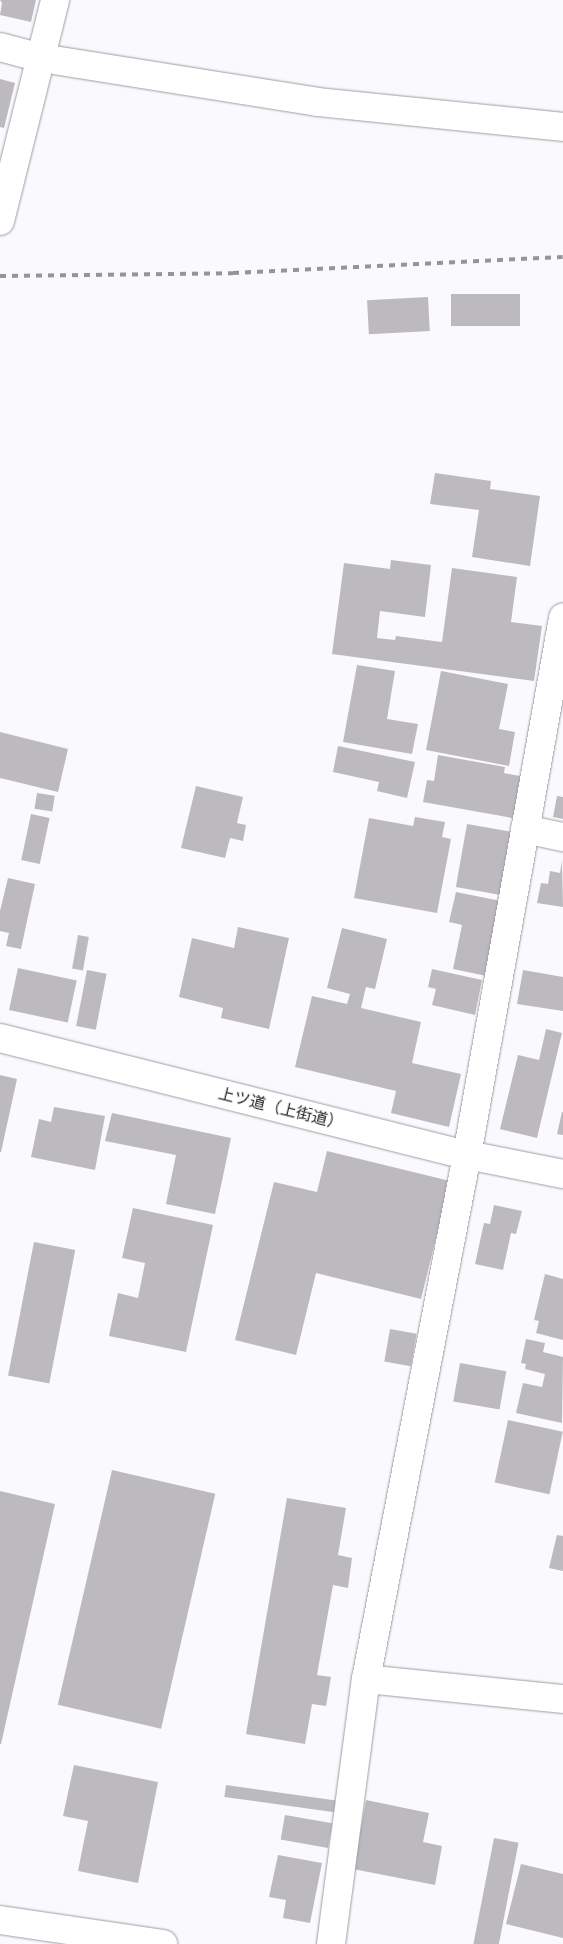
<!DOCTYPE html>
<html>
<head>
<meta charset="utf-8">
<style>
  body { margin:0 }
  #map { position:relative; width:563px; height:1944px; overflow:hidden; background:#faf9fe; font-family:Barlow,"Noto Sans JP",sans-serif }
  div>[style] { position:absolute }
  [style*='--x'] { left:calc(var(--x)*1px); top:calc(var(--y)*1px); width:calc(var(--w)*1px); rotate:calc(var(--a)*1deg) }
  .building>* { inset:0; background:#bcbabf; transform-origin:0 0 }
  .roads { filter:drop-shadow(0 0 1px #9e9da2) drop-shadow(0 0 1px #9e9da2) }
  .minor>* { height:28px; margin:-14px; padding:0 14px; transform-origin:14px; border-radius:14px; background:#fff }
  .highway>* { height:28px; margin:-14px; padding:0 14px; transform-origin:14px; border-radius:14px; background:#fff }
  .rail>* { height:4px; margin-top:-2px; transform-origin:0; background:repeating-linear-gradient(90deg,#959498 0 6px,transparent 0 12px) }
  span { translate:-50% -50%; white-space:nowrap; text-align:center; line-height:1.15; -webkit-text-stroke:4.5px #fff; paint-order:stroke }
  .street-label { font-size:16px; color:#242426 }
</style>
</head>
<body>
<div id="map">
  <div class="building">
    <i style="clip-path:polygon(0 0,36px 0,31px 22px,0 15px,2px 3px)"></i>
    <i style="clip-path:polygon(0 79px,15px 83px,4px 128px,0 127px)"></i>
    <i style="left:520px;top:294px;width:32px;height:69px;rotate:90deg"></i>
    <i style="left:428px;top:297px;width:34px;height:61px;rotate:87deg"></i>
    <i style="clip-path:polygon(435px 473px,491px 481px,490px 489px,540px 496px,530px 566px,472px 557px,479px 510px,430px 504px)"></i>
    <i style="clip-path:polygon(391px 560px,431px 565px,425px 617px,380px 611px,377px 638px,395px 640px,396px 636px,442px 642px,452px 568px,517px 577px,511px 622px,542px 626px,534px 681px,332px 654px,344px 563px,390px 569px)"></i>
    <i style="clip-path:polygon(357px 665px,395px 671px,387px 719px,418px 724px,412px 754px,343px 742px)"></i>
    <i style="clip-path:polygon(441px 671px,508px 684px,499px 729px,515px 732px,509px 766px,426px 750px)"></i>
    <i style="clip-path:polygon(0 732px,68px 749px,58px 792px,0 778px)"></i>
    <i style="clip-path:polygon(338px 746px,415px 762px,407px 798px,377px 791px,379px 782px,333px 772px)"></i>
    <i style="clip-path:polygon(438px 755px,505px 767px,504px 773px,525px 777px,518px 819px,423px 802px,427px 780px,434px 781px)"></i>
    <i style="clip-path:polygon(196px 786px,243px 797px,237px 823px,246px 825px,243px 841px,230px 838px,225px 858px,181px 848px)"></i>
    <i style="left:37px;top:793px;width:18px;height:16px;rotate:9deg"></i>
    <i style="clip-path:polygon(557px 796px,563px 797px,563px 819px,553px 817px)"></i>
    <i style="left:31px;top:814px;width:19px;height:47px;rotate:12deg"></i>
    <i style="clip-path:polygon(415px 817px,445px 822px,442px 837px,451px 839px,437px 913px,354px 898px,369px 818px,413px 826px)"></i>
    <i style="left:467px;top:824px;width:51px;height:64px;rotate:10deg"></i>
    <i style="clip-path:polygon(562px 860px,563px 907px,537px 903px,541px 883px,548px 884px,550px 871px,560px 873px)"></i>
    <i style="clip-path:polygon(8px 878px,35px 884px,21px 949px,6px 946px,9px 933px,0 931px,0 911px)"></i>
    <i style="clip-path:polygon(456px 892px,506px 902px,491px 977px,453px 969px,462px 925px,449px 922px)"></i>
    <i style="clip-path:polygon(238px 927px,289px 938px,269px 1029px,221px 1018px,223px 1008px,179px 997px,192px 938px,234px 948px)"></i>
    <i style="clip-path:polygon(342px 928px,387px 939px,375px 989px,366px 987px,361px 1008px,421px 1022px,412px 1063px,461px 1074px,449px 1127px,391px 1113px,396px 1091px,295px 1067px,312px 996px,347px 1004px,350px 994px,327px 988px)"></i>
    <i style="left:78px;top:935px;width:11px;height:34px;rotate:10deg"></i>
    <i style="left:18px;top:968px;width:60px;height:43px;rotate:12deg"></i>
    <i style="clip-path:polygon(432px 969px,482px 980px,475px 1015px,432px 1005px,436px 989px,428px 987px)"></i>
    <i style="left:87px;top:970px;width:20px;height:57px;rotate:11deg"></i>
    <i style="clip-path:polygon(523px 970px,563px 977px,563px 1011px,517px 1004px)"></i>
    <i style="clip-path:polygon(546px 1029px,562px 1033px,537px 1138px,500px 1129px,518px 1055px,539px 1060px)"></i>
    <i style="clip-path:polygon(0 1075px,17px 1079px,1px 1152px,0 1152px)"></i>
    <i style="clip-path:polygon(54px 1107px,105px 1116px,95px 1170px,31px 1157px,39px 1119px,51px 1122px)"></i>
    <i style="clip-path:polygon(562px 1112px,563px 1112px,563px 1135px,557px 1134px)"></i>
    <i style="clip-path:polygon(112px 1113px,231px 1138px,215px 1214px,166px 1204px,176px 1155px,105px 1141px)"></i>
    <i style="clip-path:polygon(327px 1151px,450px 1181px,421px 1299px,316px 1273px,296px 1355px,235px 1340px,274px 1182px,317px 1192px)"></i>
    <i style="clip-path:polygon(494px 1205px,522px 1211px,516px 1234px,511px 1233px,503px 1270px,475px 1264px,484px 1223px,490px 1224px)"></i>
    <i style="clip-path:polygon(133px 1208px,213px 1225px,186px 1352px,109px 1336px,118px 1293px,138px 1298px,145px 1263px,122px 1258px)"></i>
    <i style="left:34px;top:1242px;width:42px;height:136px;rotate:11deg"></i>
    <i style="clip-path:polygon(545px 1274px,563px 1279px,563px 1340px,536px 1333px,539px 1321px,534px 1320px)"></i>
    <i style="left:390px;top:1329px;width:27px;height:33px;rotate:10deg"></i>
    <i style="clip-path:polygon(526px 1339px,545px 1343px,543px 1352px,563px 1357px,562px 1423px,516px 1413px,523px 1383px,542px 1387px,545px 1374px,525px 1369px,526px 1364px,521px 1363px)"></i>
    <i style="left:460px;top:1363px;width:47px;height:39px;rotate:10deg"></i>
    <i style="left:508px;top:1420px;width:56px;height:64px;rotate:12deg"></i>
    <i style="left:112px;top:1470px;width:106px;height:241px;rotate:13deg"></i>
    <i style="clip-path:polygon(0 1491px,55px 1504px,1px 1744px,0 1744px)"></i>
    <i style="clip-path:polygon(287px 1498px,346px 1508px,338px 1555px,352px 1558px,348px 1588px,333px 1585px,317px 1675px,331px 1677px,326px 1706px,312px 1704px,305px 1744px,246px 1734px)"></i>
    <i style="clip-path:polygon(557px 1535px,563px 1536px,563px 1571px,549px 1568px)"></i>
    <i style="clip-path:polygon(74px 1765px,158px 1782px,138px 1883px,78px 1871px,88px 1821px,63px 1816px)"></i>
    <i style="left:226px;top:1785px;width:111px;height:12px;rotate:8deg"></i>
    <i style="clip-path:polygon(366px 1800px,429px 1813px,423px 1842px,442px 1846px,435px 1885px,353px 1869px)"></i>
    <i style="left:285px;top:1815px;width:48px;height:25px;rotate:10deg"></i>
    <i style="left:494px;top:1838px;width:25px;height:108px;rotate:11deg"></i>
    <i style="clip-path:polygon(278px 1855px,322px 1863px,310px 1923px,283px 1918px,286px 1900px,269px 1897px)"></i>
    <i style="clip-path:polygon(521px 1864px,563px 1874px,563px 1938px,506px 1924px)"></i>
  </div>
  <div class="roads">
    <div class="minor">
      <i style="--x:0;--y:47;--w:42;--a:15"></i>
      <i style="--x:41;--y:58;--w:280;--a:9"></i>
      <i style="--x:318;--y:102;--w:246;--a:5.8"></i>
      <i style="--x:0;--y:221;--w:228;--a:-76"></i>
      <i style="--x:525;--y:829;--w:39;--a:12"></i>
      <i style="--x:0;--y:1038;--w:481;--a:14.1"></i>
      <i style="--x:467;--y:1155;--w:98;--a:11.2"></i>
      <i style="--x:366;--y:1679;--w:198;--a:5.8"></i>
      <i style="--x:331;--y:1944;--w:267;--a:-82.5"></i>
      <i style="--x:366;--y:1679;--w:534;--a:-79.09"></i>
      <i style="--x:467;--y:1155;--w:546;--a:-79.86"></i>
    </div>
    <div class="highway">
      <i style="--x:0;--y:1920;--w:165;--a:8.4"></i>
    </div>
  </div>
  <div class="rail">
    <i style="--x:0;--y:276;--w:233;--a:-0.7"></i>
    <i style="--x:233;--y:273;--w:330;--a:-2.8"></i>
  </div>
  <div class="street-label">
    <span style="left:281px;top:1108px;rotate:14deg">上ツ道（上街道）</span>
  </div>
</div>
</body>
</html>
